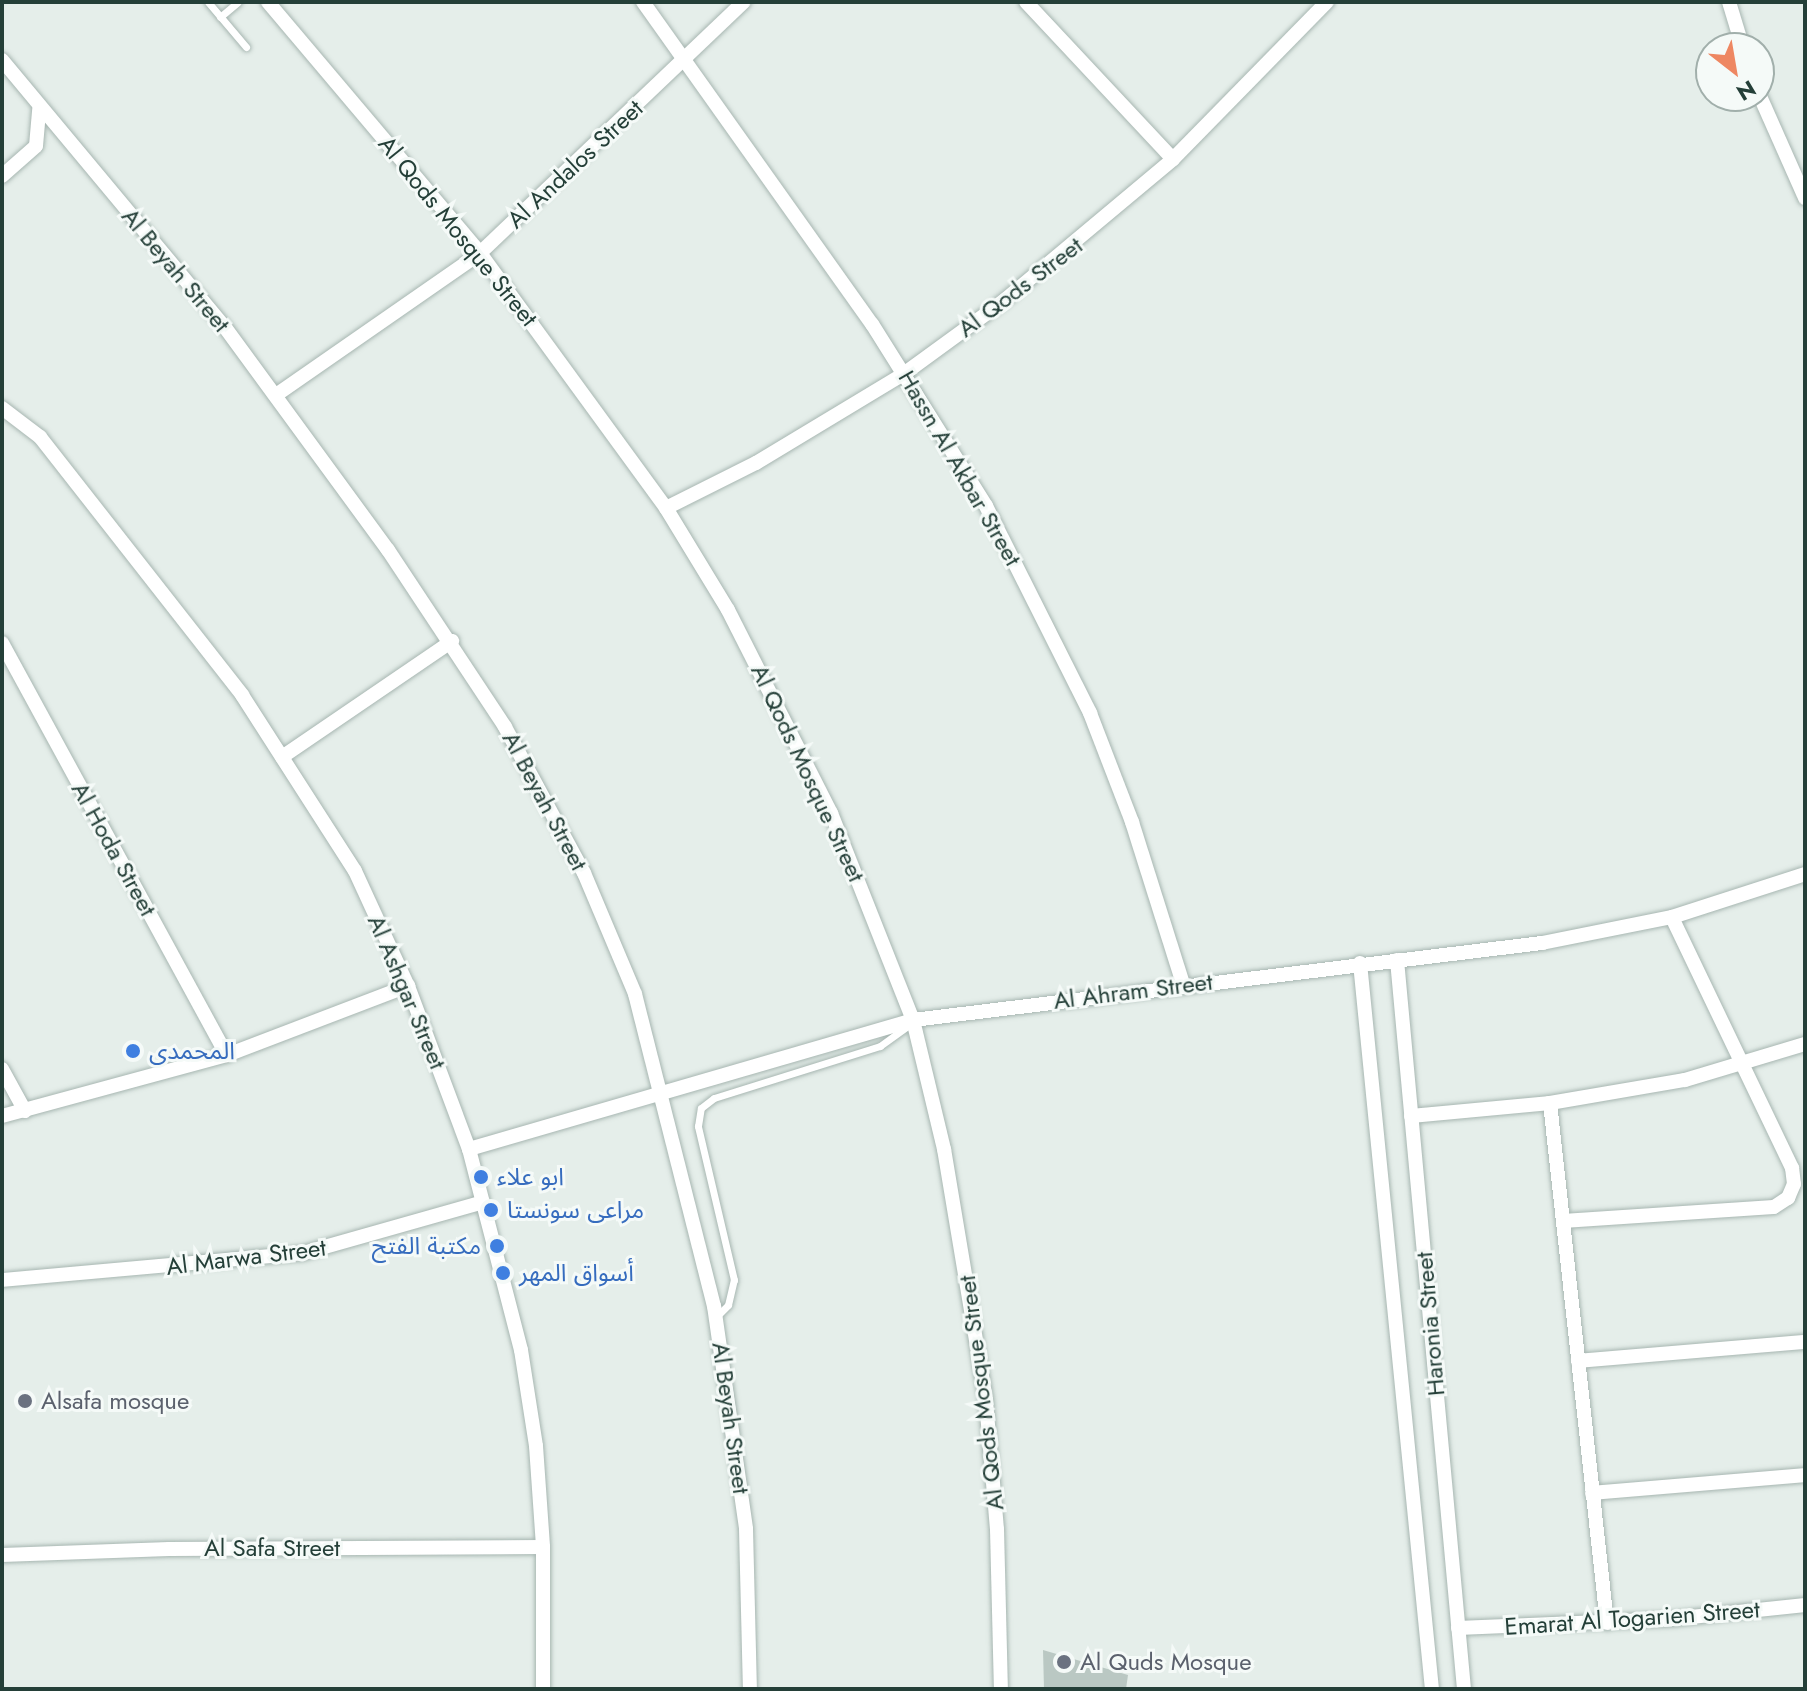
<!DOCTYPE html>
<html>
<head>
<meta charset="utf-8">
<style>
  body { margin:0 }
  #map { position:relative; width:1807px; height:1691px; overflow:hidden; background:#e5eeea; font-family:Jost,"Noto Sans Arabic",sans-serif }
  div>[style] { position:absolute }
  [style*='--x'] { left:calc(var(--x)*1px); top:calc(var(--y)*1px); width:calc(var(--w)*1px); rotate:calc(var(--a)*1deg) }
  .building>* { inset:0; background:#bac8c3 }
  .roads { filter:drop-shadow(0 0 2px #a7b6b1) drop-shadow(0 0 2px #a7b6b1) }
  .lane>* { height:7px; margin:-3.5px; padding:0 3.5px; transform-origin:3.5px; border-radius:3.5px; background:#fff }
  .street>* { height:14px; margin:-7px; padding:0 7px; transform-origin:7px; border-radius:7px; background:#fff }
  .dots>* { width:22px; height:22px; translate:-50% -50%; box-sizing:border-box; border:4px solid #f5faf8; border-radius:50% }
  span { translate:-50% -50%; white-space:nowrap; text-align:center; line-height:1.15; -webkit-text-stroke:6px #f5faf8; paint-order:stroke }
  .street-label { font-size:24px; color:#243f38 }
  .shop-label { font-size:24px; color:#366cbe }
  .left { translate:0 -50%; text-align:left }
  .right { translate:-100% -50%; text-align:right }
  .worship-label { font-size:24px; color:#5b616d }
  .frame { position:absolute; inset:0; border:4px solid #243f38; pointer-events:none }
  .north { position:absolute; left:1695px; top:32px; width:80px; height:80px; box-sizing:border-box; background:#f5faf8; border:2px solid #a1afab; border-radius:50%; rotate:149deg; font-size:22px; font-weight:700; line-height:32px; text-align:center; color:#243f38 }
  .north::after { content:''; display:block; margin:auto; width:28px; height:36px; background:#ee8762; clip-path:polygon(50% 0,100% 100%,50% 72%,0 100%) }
</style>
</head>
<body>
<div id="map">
  <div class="building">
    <i style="clip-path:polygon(1043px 1650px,1128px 1675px,1126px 1689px,1044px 1689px)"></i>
  </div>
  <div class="roads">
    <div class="lane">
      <i style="--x:208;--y:2;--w:59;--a:49.8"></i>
      <i style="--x:220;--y:17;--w:23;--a:-40"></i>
      <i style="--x:716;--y:1317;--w:17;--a:-45"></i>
      <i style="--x:728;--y:1305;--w:26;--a:-77"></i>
      <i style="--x:734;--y:1280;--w:158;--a:-103.2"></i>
      <i style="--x:698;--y:1126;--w:18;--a:-81"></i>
      <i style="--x:701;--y:1108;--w:16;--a:-38"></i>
      <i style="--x:714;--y:1098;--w:174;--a:-17.4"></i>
      <i style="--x:880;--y:1046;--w:36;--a:-36"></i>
    </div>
    <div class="street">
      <i style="--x:268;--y:2;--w:329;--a:49.8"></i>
      <i style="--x:480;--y:253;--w:316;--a:53.9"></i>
      <i style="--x:666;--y:508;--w:119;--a:58.7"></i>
      <i style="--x:728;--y:610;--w:228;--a:63.1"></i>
      <i style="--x:831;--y:813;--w:223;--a:68.4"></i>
      <i style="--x:913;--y:1020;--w:133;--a:76.5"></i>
      <i style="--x:944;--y:1149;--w:255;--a:80.5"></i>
      <i style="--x:986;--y:1401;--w:128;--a:85.1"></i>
      <i style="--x:997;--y:1529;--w:160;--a:88.6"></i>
      <i style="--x:643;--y:2;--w:395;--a:54.6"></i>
      <i style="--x:872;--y:324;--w:215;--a:57.9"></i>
      <i style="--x:986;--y:506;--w:232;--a:63.3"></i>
      <i style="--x:1090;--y:713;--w:117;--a:68.9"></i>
      <i style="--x:1132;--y:822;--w:170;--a:72.5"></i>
      <i style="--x:1026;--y:2;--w:215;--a:46.9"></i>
      <i style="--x:1729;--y:2;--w:48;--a:73.1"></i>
      <i style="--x:2;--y:60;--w:346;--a:50.2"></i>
      <i style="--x:224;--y:326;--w:278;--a:53.8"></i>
      <i style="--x:388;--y:550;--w:212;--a:56.5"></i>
      <i style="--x:505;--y:727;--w:166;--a:61.6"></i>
      <i style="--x:584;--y:873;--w:131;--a:67.1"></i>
      <i style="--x:635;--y:994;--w:322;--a:75.8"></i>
      <i style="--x:714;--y:1306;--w:225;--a:81.8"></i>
      <i style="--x:746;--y:1529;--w:160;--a:88.6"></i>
      <i style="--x:1759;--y:94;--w:114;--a:66.1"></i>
      <i style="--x:2;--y:176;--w:45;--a:-41.4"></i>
      <i style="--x:36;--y:146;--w:37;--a:-85"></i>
      <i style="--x:276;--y:395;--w:249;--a:-34.8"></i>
      <i style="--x:480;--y:253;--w:364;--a:-43.6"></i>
      <i style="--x:2;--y:408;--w:48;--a:37.3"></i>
      <i style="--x:40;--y:437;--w:328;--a:51.9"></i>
      <i style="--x:242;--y:695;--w:209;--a:57.3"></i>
      <i style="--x:355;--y:871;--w:127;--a:65.3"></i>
      <i style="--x:408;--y:986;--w:174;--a:69.5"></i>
      <i style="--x:469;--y:1149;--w:208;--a:75.5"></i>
      <i style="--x:521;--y:1350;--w:97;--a:81.1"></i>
      <i style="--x:536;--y:1446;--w:101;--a:86"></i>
      <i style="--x:543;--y:1547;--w:142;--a:90"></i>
      <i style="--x:666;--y:508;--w:101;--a:-26.6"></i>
      <i style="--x:756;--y:463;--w:174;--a:-31.1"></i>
      <i style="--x:905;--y:373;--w:119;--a:-36.1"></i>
      <i style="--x:1001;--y:303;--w:224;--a:-39.9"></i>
      <i style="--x:1173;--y:159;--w:220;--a:-45.6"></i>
      <i style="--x:2;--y:643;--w:469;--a:61.4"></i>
      <i style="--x:282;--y:757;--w:206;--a:-34.3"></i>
      <i style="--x:1397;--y:960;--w:732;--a:84.75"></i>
      <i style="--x:1360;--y:963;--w:730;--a:84.34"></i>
      <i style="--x:2;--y:1069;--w:48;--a:61.3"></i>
      <i style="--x:1550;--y:1103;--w:523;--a:83.74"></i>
      <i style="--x:2;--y:1116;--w:233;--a:-15.2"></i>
      <i style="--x:227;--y:1055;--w:194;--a:-20.9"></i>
      <i style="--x:1411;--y:1116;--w:140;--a:-5.3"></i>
      <i style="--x:1550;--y:1103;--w:137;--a:-9.7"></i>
      <i style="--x:1685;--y:1080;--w:125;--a:-16.7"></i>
      <i style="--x:469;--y:1149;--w:462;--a:-16.2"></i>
      <i style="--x:913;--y:1020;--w:634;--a:-6.98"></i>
      <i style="--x:1542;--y:943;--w:133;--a:-11.3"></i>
      <i style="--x:1672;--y:917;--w:140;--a:-17.9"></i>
      <i style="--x:1563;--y:1221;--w:211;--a:-3.8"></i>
      <i style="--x:1774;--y:1207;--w:17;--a:-33"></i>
      <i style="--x:1788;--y:1198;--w:15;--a:-67"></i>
      <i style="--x:1794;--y:1184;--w:16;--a:-97"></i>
      <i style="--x:1792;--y:1168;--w:278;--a:-115.6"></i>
      <i style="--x:2;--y:1280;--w:302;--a:-5.1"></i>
      <i style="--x:303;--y:1253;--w:187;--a:-15.8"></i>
      <i style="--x:1578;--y:1361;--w:228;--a:-4.8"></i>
      <i style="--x:1592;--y:1493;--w:214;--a:-4.8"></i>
      <i style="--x:2;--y:1555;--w:167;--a:-2.1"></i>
      <i style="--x:169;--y:1549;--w:374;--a:-0.3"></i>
      <i style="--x:1458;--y:1628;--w:214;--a:-2.4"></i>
      <i style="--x:1672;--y:1619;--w:134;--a:-6"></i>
    </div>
  </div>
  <div class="dots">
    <i style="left:133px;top:1051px;background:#3f7fe0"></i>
    <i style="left:481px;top:1177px;background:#3f7fe0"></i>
    <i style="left:491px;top:1210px;background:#3f7fe0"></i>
    <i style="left:497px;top:1246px;background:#3f7fe0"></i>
    <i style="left:503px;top:1273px;background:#3f7fe0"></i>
    <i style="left:25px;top:1401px;background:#6b7280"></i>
    <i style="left:1064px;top:1662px;background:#6b7280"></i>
  </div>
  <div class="street-label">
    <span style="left:575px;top:164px;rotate:-43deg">Al Andalos Street</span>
    <span style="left:458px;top:231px;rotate:51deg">Al Qods Mosque Street</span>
    <span style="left:176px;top:270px;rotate:50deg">Al Beyah Street</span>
    <span style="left:1020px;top:287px;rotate:-37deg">Al Qods Street</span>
    <span style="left:960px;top:468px;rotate:60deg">Hassn Al Akbar Street</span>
    <span style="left:808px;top:773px;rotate:65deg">Al Qods Mosque Street</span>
    <span style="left:545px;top:801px;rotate:62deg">Al Beyah Street</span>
    <span style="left:114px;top:849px;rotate:61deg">Al Hoda Street</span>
    <span style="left:1133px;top:991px;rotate:-7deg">Al Ahram Street</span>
    <span style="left:407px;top:992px;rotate:67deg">Al Ashgar Street</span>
    <span style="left:246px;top:1257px;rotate:-7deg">Al Marwa Street</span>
    <span style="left:1430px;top:1324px;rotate:-95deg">Haronia Street</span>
    <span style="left:981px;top:1393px;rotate:-97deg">Al Qods Mosque Street</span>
    <span style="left:731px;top:1418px;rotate:82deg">Al Beyah Street</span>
    <span style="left:272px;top:1548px">Al Safa Street</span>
    <span style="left:1632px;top:1618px;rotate:-4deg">Emarat Al Togarien Street</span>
  </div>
  <div class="shop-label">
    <span class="left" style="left:149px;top:1051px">المحمدى</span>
    <span class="left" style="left:497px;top:1177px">ابو علاء</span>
    <span class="left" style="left:507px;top:1210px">مراعى سونستا</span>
    <span class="right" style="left:481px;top:1246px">مكتبة الفتح</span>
    <span class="left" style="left:519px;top:1273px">أسواق المهر</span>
  </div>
  <div class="worship-label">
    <span class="left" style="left:41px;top:1401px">Alsafa mosque</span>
    <span class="left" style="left:1080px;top:1662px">Al Quds Mosque</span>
  </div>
  <div class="frame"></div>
  <div class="north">N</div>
</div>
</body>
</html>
